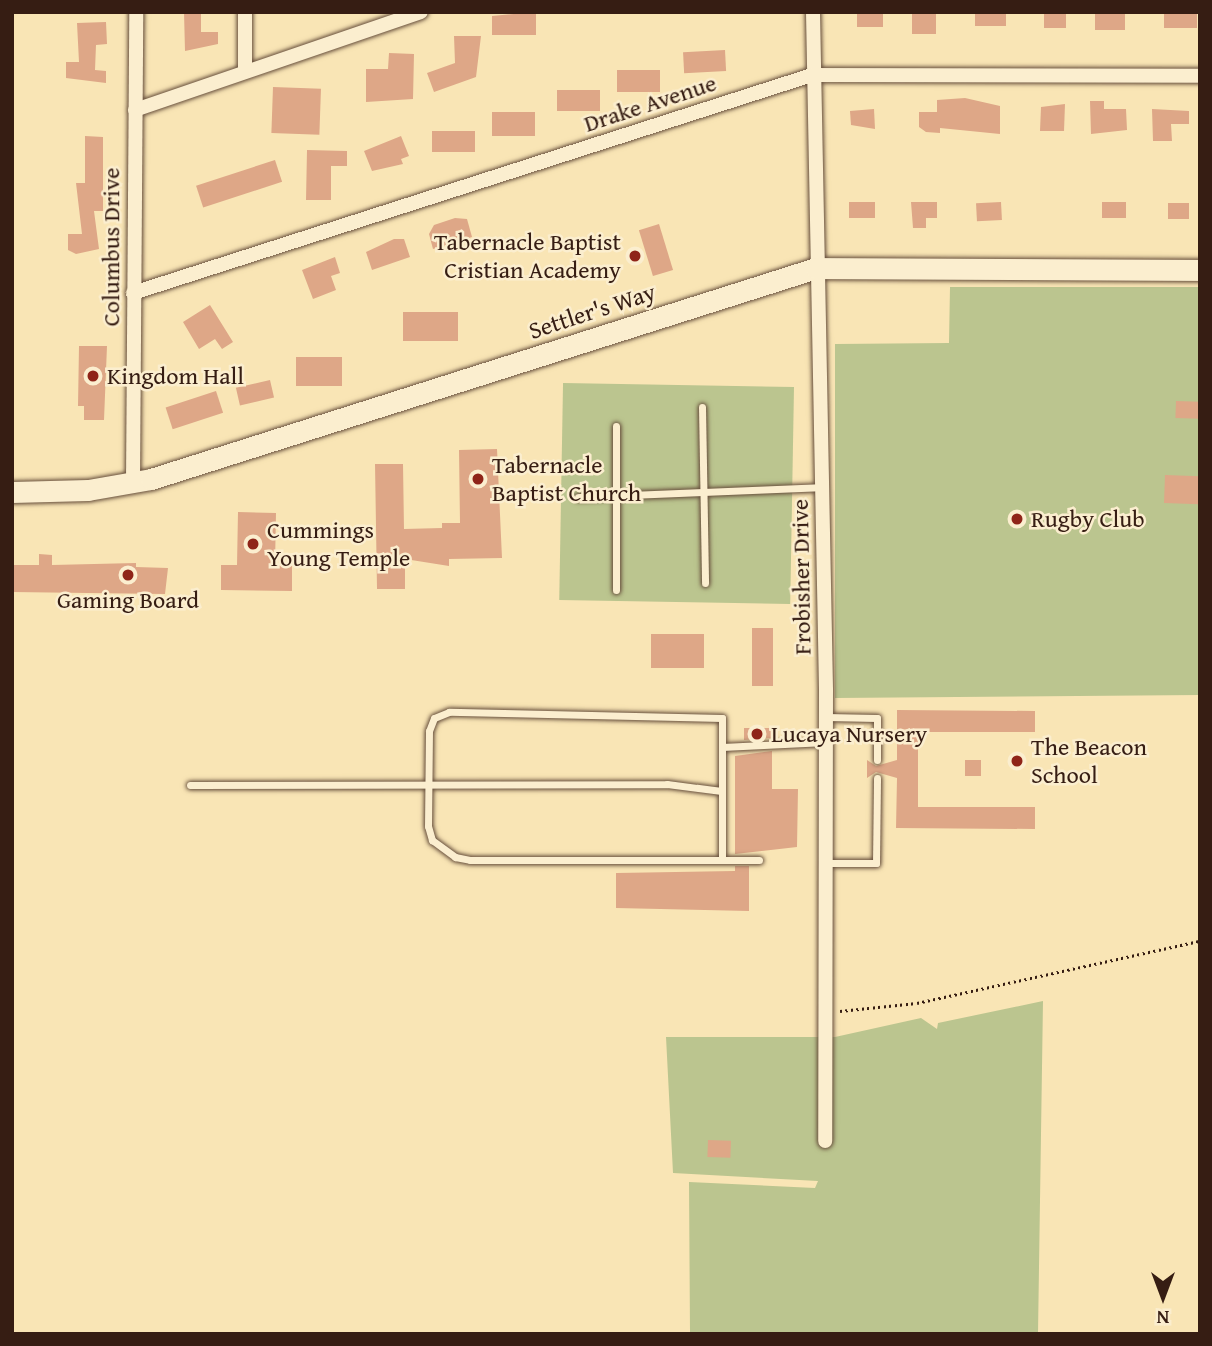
<!DOCTYPE html>
<html>
<head>
<meta charset="utf-8">
<style>
  body { margin:0 }
  #map { position:relative; width:1212px; height:1346px; overflow:hidden; background:#f9e5b5; font-family:"Gentium Book Plus",serif }
  div>[style] { position:absolute }
  [style*='--x'] { left:calc(var(--x)*1px); top:calc(var(--y)*1px); width:calc(var(--w)*1px); rotate:calc(var(--a)*1deg) }
  .green>* { inset:0; background:#bbc58f; transform-origin:0 0 }
  .building>* { inset:0; background:#dea787; transform-origin:0 0 }
  .path>* { height:2.5px; margin-top:-1.25px; transform-origin:0; background:repeating-linear-gradient(90deg,#361d13 0 2px,transparent 0 5.5px) }
  .roads { filter:drop-shadow(0 0 2px #674f3c) drop-shadow(0 0 2px #674f3c) }
  .service>* { height:7px; margin:-3.5px; padding:0 3.5px; transform-origin:3.5px; border-radius:3.5px; background:#fbeecf }
  .minor>* { height:14px; margin:-7px; padding:0 7px; transform-origin:7px; border-radius:7px; background:#fbeecf }
  .secondary>* { height:21px; margin:-10.5px; padding:0 10.5px; transform-origin:10.5px; border-radius:10.5px; background:#fbeecf }
  .dots>* { width:19px; height:19px; translate:-50% -50%; box-sizing:border-box; border:4px solid #fbeecf; border-radius:50% }
  span { translate:-50% -50%; white-space:nowrap; text-align:center; line-height:1.15; -webkit-text-stroke:5px #fbeecf; paint-order:stroke }
  .street-label { font-size:24px; color:#361d13 }
  .poi-label { font-size:24px; color:#361d13 }
  .right { translate:-100% -50%; text-align:right }
  .left { translate:0 -50%; text-align:left }
  .frame { position:absolute; inset:0; border:14px solid #361d13; pointer-events:none }
  .north { position:absolute; left:1128px; top:1262px; width:70px; height:70px; -webkit-text-stroke:5px #fbeecf; paint-order:stroke; rotate:180deg; font-size:19px; font-weight:700; line-height:28px; text-align:center; color:#361d13 }
  .north::after { content:''; display:block; margin:auto; width:24px; height:32px; background:#361d13; clip-path:polygon(50% 0,100% 100%,50% 72%,0 100%) }
</style>
</head>
<body>
<div id="map">
  <div class="green">
    <i style="clip-path:polygon(950px 287px,1200px 287px,1200px 695px,835px 698px,835px 344px,949px 343px)"></i>
    <i style="left:794px;top:387px;width:217px;height:231px;rotate:91deg"></i>
    <i style="clip-path:polygon(1043px 1001px,1038px 1334px,690px 1334px,689px 1182px,815px 1188px,818px 1181px,673px 1173px,666px 1037px,835px 1037px,921px 1018px,937px 1029px,938px 1023px)"></i>
  </div>
  <div class="building">
    <i style="clip-path:polygon(184px 12px,201px 12px,201px 32px,218px 32px,218px 44px,185px 51px)"></i>
    <i style="clip-path:polygon(536px 12px,536px 35px,492px 35px,492px 16px)"></i>
    <i style="left:857px;top:12px;width:26px;height:15px"></i>
    <i style="left:912px;top:12px;width:24px;height:22px"></i>
    <i style="left:975px;top:12px;width:31px;height:14px"></i>
    <i style="left:1044px;top:12px;width:22px;height:16px"></i>
    <i style="left:1095px;top:12px;width:30px;height:18px"></i>
    <i style="left:1164px;top:12px;width:33px;height:16px"></i>
    <i style="clip-path:polygon(106px 22px,107px 44px,96px 45px,95px 70px,106px 71px,106px 83px,66px 78px,66px 62px,79px 62px,77px 23px)"></i>
    <i style="clip-path:polygon(454px 36px,481px 36px,476px 77px,434px 92px,427px 73px,455px 63px)"></i>
    <i style="left:725px;top:50px;width:21px;height:42px;rotate:87deg"></i>
    <i style="clip-path:polygon(389px 53px,414px 54px,413px 99px,366px 102px,366px 69px,388px 69px)"></i>
    <i style="left:660px;top:70px;width:22px;height:43px;rotate:90deg"></i>
    <i style="left:273px;top:87px;width:48px;height:46px;rotate:2deg"></i>
    <i style="left:600px;top:90px;width:21px;height:43px;rotate:90deg"></i>
    <i style="clip-path:polygon(965px 98px,1000px 106px,1000px 134px,940px 128px,940px 133px,926px 132px,919px 127px,919px 112px,937px 112px,937px 100px)"></i>
    <i style="clip-path:polygon(1090px 101px,1104px 101px,1104px 109px,1126px 109px,1127px 130px,1091px 134px)"></i>
    <i style="clip-path:polygon(1065px 104px,1064px 131px,1040px 131px,1041px 107px)"></i>
    <i style="clip-path:polygon(874px 109px,875px 129px,851px 125px,850px 111px)"></i>
    <i style="clip-path:polygon(1152px 109px,1189px 111px,1189px 124px,1171px 124px,1172px 141px,1153px 141px)"></i>
    <i style="left:492px;top:112px;width:43px;height:24px"></i>
    <i style="left:475px;top:131px;width:21px;height:43px;rotate:90deg"></i>
    <i style="clip-path:polygon(85px 136px,103px 137px,103px 211px,94px 211px,99px 249px,76px 254px,68px 250px,68px 234px,82px 234px,76px 183px,85px 183px)"></i>
    <i style="clip-path:polygon(401px 136px,409px 156px,401px 159px,403px 164px,372px 171px,364px 151px)"></i>
    <i style="clip-path:polygon(307px 150px,347px 151px,347px 166px,331px 166px,331px 200px,306px 200px)"></i>
    <i style="left:275px;top:160px;width:23px;height:83px;rotate:72deg"></i>
    <i style="left:849px;top:202px;width:26px;height:16px"></i>
    <i style="clip-path:polygon(911px 202px,937px 202px,937px 218px,926px 218px,926px 228px,913px 228px)"></i>
    <i style="left:1001px;top:202px;width:18px;height:25px;rotate:87deg"></i>
    <i style="left:1102px;top:202px;width:24px;height:16px"></i>
    <i style="left:1168px;top:203px;width:21px;height:16px"></i>
    <i style="clip-path:polygon(455px 218px,467px 219px,472px 237px,433px 249px,429px 234px,434px 225px)"></i>
    <i style="left:659px;top:224px;width:48px;height:21px;rotate:73deg"></i>
    <i style="clip-path:polygon(394px 239px,404px 239px,410px 257px,372px 270px,366px 252px)"></i>
    <i style="clip-path:polygon(335px 257px,340px 273px,331px 276px,336px 290px,313px 299px,302px 270px)"></i>
    <i style="clip-path:polygon(210px 305px,233px 342px,222px 349px,215px 339px,199px 349px,183px 322px)"></i>
    <i style="left:403px;top:312px;width:55px;height:29px"></i>
    <i style="clip-path:polygon(79px 346px,107px 346px,104px 420px,84px 420px,84px 406px,78px 406px)"></i>
    <i style="left:296px;top:357px;width:46px;height:29px"></i>
    <i style="left:270px;top:380px;width:18px;height:35px;rotate:77deg"></i>
    <i style="left:216px;top:391px;width:23px;height:53px;rotate:72deg"></i>
    <i style="left:1176px;top:401px;width:24px;height:17px;rotate:2deg"></i>
    <i style="clip-path:polygon(497px 449px,502px 558px,449px 559px,449px 566px,405px 559px,405px 589px,377px 589px,375px 464px,403px 464px,404px 529px,442px 528px,442px 523px,460px 523px,459px 450px)"></i>
    <i style="left:1165px;top:475px;width:35px;height:28px;rotate:2deg"></i>
    <i style="clip-path:polygon(238px 512px,276px 513px,275px 565px,292px 566px,292px 591px,221px 590px,221px 565px,237px 565px)"></i>
    <i style="clip-path:polygon(39px 554px,52px 555px,52px 565px,136px 563px,136px 567px,168px 568px,165px 594px,12px 592px,13px 565px,39px 565px)"></i>
    <i style="left:752px;top:628px;width:21px;height:58px"></i>
    <i style="left:651px;top:634px;width:53px;height:34px"></i>
    <i style="clip-path:polygon(897px 710px,1035px 711px,1035px 732px,918px 732px,918px 807px,1035px 807px,1035px 829px,896px 828px,897px 778px,876px 772px,867px 778px,867px 760px,876px 766px,897px 760px)"></i>
    <i style="clip-path:polygon(744px 728px,772px 728px,772px 738px,744px 740px)"></i>
    <i style="clip-path:polygon(772px 751px,772px 789px,798px 789px,797px 847px,735px 854px,735px 756px)"></i>
    <i style="left:965px;top:760px;width:16px;height:16px"></i>
    <i style="clip-path:polygon(735px 866px,749px 866px,749px 911px,616px 908px,616px 873px,735px 871px)"></i>
    <i style="left:708px;top:1140px;width:23px;height:17px;rotate:2deg"></i>
  </div>
  <div class="path">
    <i style="--x:840;--y:1011;--w:77;--a:-5.9"></i>
    <i style="--x:917;--y:1003;--w:290;--a:-12.4"></i>
  </div>
  <div class="roads">
    <div class="service">
      <i style="--x:702;--y:407;--w:176;--a:89"></i>
      <i style="--x:616;--y:426;--w:164;--a:90"></i>
      <i style="--x:578;--y:497;--w:244;--a:-2.3"></i>
      <i style="--x:826;--y:717;--w:51;--a:1.1"></i>
      <i style="--x:877;--y:718;--w:42;--a:90"></i>
      <i style="--x:722;--y:747;--w:104;--a:-2.8"></i>
      <i style="--x:190;--y:785;--w:477;--a:-0.1"></i>
      <i style="--x:667;--y:784;--w:55;--a:7.3"></i>
      <i style="--x:722;--y:860;--w:142;--a:-90"></i>
      <i style="--x:722;--y:718;--w:273;--a:-178.7"></i>
      <i style="--x:449;--y:712;--w:16;--a:158"></i>
      <i style="--x:434;--y:718;--w:14;--a:111"></i>
      <i style="--x:429;--y:731;--w:95;--a:90.6"></i>
      <i style="--x:428;--y:826;--w:15;--a:74"></i>
      <i style="--x:432;--y:840;--w:29;--a:36"></i>
      <i style="--x:455;--y:857;--w:15;--a:11"></i>
      <i style="--x:470;--y:860;--w:289;--a:0"></i>
      <i style="--x:826;--y:863;--w:50;--a:0"></i>
      <i style="--x:876;--y:863;--w:85;--a:-89.3"></i>
    </div>
    <div class="minor">
      <i style="--x:245;--y:12;--w:59;--a:90"></i>
      <i style="--x:813;--y:12;--w:678;--a:88.9"></i>
      <i style="--x:826;--y:690;--w:451;--a:90.1"></i>
      <i style="--x:135;--y:110;--w:302;--a:-18.9"></i>
      <i style="--x:133;--y:293;--w:713;--a:-17.8"></i>
      <i style="--x:812;--y:75;--w:388;--a:0.1"></i>
      <i style="--x:133;--y:483;--w:471;--a:-89.6"></i>
    </div>
    <div class="secondary">
      <i style="--x:12;--y:492;--w:76;--a:-1.5"></i>
      <i style="--x:88;--y:490;--w:64;--a:-9.9"></i>
      <i style="--x:151;--y:479;--w:698;--a:-17.6"></i>
      <i style="--x:816;--y:268;--w:384;--a:0.3"></i>
    </div>
  </div>
  <div class="dots">
    <i style="left:635px;top:256px;background:#8f2418"></i>
    <i style="left:93px;top:376px;background:#8f2418"></i>
    <i style="left:478px;top:479px;background:#8f2418"></i>
    <i style="left:1017px;top:519px;background:#8f2418"></i>
    <i style="left:253px;top:544px;background:#8f2418"></i>
    <i style="left:128px;top:575px;background:#8f2418"></i>
    <i style="left:757px;top:734px;background:#8f2418"></i>
    <i style="left:1017px;top:761px;background:#8f2418"></i>
  </div>
  <div class="street-label">
    <span style="left:650px;top:103px;rotate:-18deg">Drake Avenue</span>
    <span style="left:111px;top:247px;rotate:-90deg">Columbus Drive</span>
    <span style="left:592px;top:311px;rotate:-18deg">Settler's Way</span>
    <span style="left:801px;top:577px;rotate:-91deg">Frobisher Drive</span>
  </div>
  <div class="poi-label">
    <span class="right" style="left:621px;top:256px">Tabernacle Baptist<br>Cristian Academy</span>
    <span class="left" style="left:107px;top:376px">Kingdom Hall</span>
    <span class="left" style="left:492px;top:479px">Tabernacle<br>Baptist Church</span>
    <span class="left" style="left:1031px;top:519px">Rugby Club</span>
    <span class="left" style="left:267px;top:544px">Cummings<br>Young Temple</span>
    <span style="left:128px;top:600px">Gaming Board</span>
    <span class="left" style="left:771px;top:734px">Lucaya Nursery</span>
    <span class="left" style="left:1031px;top:761px">The Beacon<br>School</span>
  </div>
  <div class="frame"></div>
  <div class="north">N</div>
</div>
</body>
</html>
